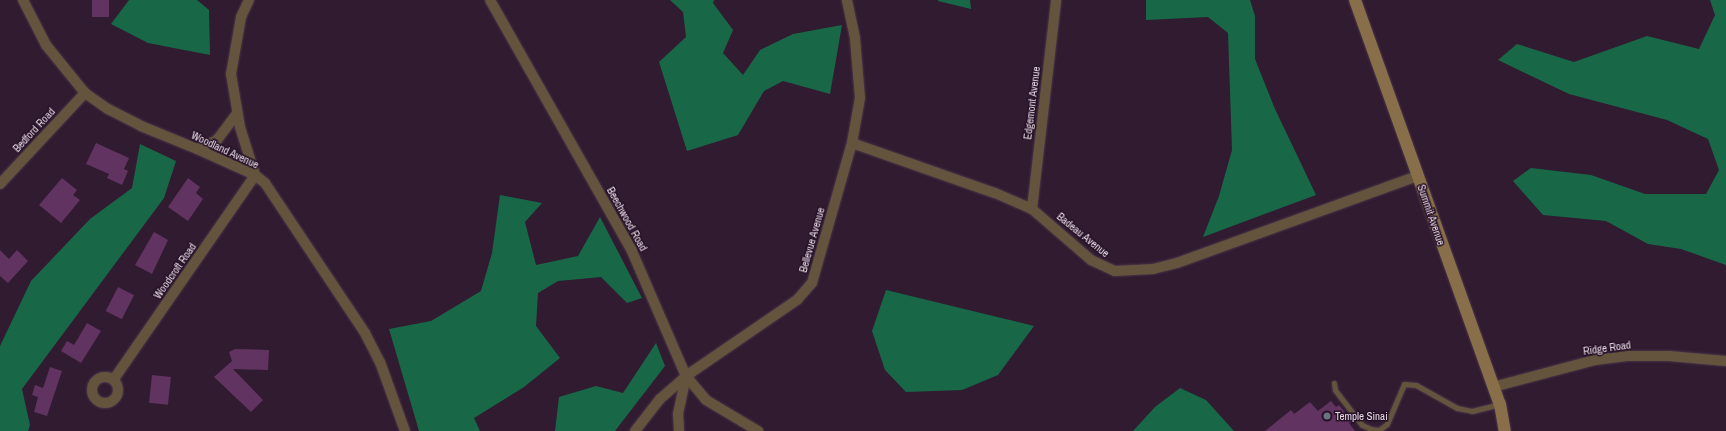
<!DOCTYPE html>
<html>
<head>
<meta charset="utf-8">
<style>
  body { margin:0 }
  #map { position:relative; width:1726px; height:431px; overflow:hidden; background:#301b30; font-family:"Archivo Narrow",sans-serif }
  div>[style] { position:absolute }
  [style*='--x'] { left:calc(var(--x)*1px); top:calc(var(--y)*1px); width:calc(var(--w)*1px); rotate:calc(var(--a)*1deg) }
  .forest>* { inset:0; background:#186847 }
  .building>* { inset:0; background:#613361; transform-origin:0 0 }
  .roads { filter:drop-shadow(0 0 1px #4a3649) drop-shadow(0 0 1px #4a3649) }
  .lane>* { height:5px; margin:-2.5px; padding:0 2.5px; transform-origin:2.5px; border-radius:2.5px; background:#65543d }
  .street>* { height:10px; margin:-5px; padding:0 5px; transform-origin:5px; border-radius:5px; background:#65543d }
  .street>.ring { margin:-5px; padding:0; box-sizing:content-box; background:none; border:10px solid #65543d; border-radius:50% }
  .secondary>* { height:12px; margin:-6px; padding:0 6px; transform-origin:6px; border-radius:6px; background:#896f49 }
  .dots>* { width:11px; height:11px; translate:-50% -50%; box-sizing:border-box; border:2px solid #261126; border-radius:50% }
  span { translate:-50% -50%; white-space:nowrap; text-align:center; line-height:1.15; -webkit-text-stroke:3px #261126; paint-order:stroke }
  .street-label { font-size:11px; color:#e7d9e6 }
  .poi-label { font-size:11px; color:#e7d9e6 }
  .left { translate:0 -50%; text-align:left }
</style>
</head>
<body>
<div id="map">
  <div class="forest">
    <i style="clip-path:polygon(129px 0,197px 0,209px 10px,210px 55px,148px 43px,111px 24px)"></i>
    <i style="clip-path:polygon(670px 0,714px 0,713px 3px,733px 30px,723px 53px,743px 75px,760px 50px,793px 34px,842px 25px,830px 94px,783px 81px,764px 91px,738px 135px,687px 151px,659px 62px,686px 37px,683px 12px)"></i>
    <i style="clip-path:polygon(938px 0,970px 0,971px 9px,938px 1px)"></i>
    <i style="clip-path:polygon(1146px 0,1250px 0,1255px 16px,1255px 59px,1275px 109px,1316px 195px,1203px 237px,1219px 196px,1232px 150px,1228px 33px,1208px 17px,1146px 20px)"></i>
    <i style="clip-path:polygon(1710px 0,1726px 0,1726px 265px,1681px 249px,1648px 244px,1606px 221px,1543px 215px,1513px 181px,1531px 168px,1591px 175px,1645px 194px,1706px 194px,1719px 170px,1708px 139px,1667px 120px,1569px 94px,1498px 60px,1517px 44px,1574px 62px,1647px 36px,1699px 49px,1715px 15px)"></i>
    <i style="clip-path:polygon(140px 144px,176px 161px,164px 198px,22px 389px,30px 425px,28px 431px,0 431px,0 346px,31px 281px,90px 219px,132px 188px)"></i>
    <i style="clip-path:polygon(500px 195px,542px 203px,525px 222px,536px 265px,578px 256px,600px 217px,642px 298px,627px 303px,601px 277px,558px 281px,538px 293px,536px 326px,560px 358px,524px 387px,474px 418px,480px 431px,419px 431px,389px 329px,431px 321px,481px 291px,492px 253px)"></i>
    <i style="clip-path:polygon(886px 290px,1034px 326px,998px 375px,962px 390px,906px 392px,885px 370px,872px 331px)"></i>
    <i style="clip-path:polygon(656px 343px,665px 366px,615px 431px,555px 431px,559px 397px,596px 386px,623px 393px)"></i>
    <i style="clip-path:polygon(1180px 388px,1206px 400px,1234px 431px,1133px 431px,1155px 407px)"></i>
  </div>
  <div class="building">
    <i style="left:92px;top:0;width:17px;height:17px"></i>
    <i style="clip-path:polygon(96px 143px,129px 158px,124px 169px,128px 171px,122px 185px,107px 178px,109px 174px,86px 164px)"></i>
    <i style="clip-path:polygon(62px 178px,77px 190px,73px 195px,80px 200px,61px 223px,39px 205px)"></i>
    <i style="clip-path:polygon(188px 178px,200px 187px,196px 193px,203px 199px,188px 221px,168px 207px)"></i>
    <i style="clip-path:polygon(154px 232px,168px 240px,152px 274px,135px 265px)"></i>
    <i style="clip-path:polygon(0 250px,9px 259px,17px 250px,28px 261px,8px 283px,0 276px)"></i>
    <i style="left:118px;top:287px;width:18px;height:27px;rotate:27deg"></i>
    <i style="clip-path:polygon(87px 323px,101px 331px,81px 363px,61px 351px,67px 341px,74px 345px)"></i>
    <i style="clip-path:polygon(235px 349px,269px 350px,268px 370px,233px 369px,263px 400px,251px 412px,214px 377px,232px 361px,229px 352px)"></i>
    <i style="clip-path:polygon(50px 367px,62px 371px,47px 416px,34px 412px,38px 397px,32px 395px,35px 385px,43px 388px)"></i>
    <i style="left:152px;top:375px;width:19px;height:28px;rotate:6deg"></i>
    <i style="clip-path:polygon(1331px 401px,1336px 407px,1339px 405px,1352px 421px,1349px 423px,1355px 431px,1265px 431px,1291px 410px,1294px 414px,1310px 402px,1318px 411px)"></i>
  </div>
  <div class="roads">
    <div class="lane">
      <i style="--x:1334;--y:383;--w:7;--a:82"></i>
      <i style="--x:1335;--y:390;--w:44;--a:52.4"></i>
      <i style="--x:1362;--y:425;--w:10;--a:24"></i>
      <i style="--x:1371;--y:429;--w:8;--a:7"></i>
      <i style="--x:1379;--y:430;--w:10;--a:-37"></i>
      <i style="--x:1387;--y:424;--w:43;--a:-67"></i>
      <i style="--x:1404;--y:384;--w:12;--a:5"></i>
      <i style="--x:1416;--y:385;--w:47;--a:29.3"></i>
      <i style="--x:1457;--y:408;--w:15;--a:11"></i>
      <i style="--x:1472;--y:411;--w:29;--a:-14"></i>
    </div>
    <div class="street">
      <i style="--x:23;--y:0;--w:51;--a:62.9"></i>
      <i style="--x:46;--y:45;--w:62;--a:50.9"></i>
      <i style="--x:85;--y:93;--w:28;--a:35"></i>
      <i style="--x:108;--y:109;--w:37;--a:27"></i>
      <i style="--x:141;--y:126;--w:61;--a:22.3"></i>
      <i style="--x:197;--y:149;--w:64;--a:24.1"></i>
      <i style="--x:255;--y:175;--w:13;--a:39"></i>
      <i style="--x:265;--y:183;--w:180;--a:56.3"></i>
      <i style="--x:365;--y:333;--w:33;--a:63"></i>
      <i style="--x:380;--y:362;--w:73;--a:70.1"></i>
      <i style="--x:490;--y:0;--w:286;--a:60.5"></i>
      <i style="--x:631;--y:249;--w:138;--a:66.6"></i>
      <i style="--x:686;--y:376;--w:31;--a:50"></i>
      <i style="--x:706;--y:400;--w:61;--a:30.8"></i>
      <i style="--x:852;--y:143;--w:151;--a:19.3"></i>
      <i style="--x:995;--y:193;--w:40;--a:23.4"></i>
      <i style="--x:1032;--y:209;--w:78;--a:40.8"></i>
      <i style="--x:1091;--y:260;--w:26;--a:25"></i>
      <i style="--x:1115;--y:271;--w:38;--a:-3"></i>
      <i style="--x:1153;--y:269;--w:25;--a:-14"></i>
      <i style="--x:1177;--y:263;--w:255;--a:-19.9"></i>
      <i style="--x:197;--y:149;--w:22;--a:-24"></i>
      <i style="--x:217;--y:140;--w:34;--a:-53"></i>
      <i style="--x:0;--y:184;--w:125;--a:-47"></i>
      <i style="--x:1032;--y:209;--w:210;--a:-83.4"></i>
      <i class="ring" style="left:92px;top:377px;width:16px;height:16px"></i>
      <i style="--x:114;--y:379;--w:248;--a:-55.3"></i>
      <i style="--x:255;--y:175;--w:50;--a:-107.4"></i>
      <i style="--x:240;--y:127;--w:54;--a:-99.6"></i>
      <i style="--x:231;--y:74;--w:58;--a:-80"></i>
      <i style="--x:241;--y:17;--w:19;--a:-65"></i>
      <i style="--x:1493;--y:387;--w:106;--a:-14.8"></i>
      <i style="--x:1595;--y:360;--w:34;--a:-7"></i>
      <i style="--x:1629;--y:356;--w:40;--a:0"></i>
      <i style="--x:1669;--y:356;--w:57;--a:5"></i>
      <i style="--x:635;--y:431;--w:41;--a:-52"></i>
      <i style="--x:660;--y:399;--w:35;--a:-41"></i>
      <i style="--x:686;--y:376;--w:135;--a:-34.4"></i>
      <i style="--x:797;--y:300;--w:23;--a:-49"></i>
      <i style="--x:812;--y:283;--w:146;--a:-74.1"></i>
      <i style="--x:852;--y:143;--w:46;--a:-79.9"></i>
      <i style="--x:860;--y:98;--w:60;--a:-94.8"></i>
      <i style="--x:855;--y:38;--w:39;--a:-102"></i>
      <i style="--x:679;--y:431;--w:17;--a:-93"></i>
      <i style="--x:678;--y:414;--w:39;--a:-78"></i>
    </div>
    <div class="secondary">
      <i style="--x:1355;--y:0;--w:429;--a:70.3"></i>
      <i style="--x:1500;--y:404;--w:27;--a:80"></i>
    </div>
  </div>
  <div class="dots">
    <i style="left:1327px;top:416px;background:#6b7280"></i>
  </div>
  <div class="street-label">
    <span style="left:1032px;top:103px;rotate:-83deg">Edgemont Avenue</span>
    <span style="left:34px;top:130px;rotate:-47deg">Bedford Road</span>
    <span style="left:225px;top:150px;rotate:25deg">Woodland Avenue</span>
    <span style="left:1431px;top:215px;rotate:71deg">Summit Avenue</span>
    <span style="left:627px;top:219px;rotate:61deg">Beechwood Road</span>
    <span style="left:1083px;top:235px;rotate:39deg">Badeau Avenue</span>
    <span style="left:812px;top:240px;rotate:-74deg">Bellevue Avenue</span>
    <span style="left:175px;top:271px;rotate:-55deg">Woodcroft Road</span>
    <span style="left:1607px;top:348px;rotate:-8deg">Ridge Road</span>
  </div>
  <div class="poi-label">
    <span class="left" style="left:1335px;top:416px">Temple Sinai</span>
  </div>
</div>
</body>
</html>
